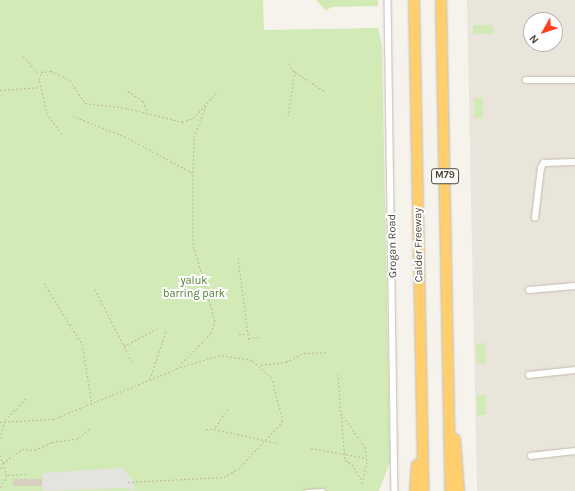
<!DOCTYPE html>
<html>
<head>
<meta charset="utf-8">
<style>
  body { margin:0 }
  #map { position:relative; width:575px; height:491px; overflow:hidden; background:#f6f3ec; font-family:Karla,sans-serif }
  div>[style] { position:absolute }
  [style*='--x'] { left:calc(var(--x)*1px); top:calc(var(--y)*1px); width:calc(var(--w)*1px); rotate:calc(var(--a)*1deg) }
  .residential>* { inset:0; background:#eae5da }
  .green>* { inset:0; background:#d2eab5; transform-origin:0 0 }
  .parking>* { inset:0; background:#e5e3e0 }
  .building>* { inset:0; background:#d8cfc1; transform-origin:0 0 }
  .path>* { height:1px; margin-top:-0.5px; transform-origin:0; background:repeating-linear-gradient(90deg,#c4b79f 0 2px,transparent 0 4px) }
  .roads { filter:drop-shadow(0 0 1px #c2bbae) drop-shadow(0 0 1px #c2bbae) }
  .lane>* { height:3px; margin:-1.5px; padding:0 1.5px; transform-origin:1.5px; border-radius:1.5px; background:#fff }
  .street>* { height:5.5px; margin:-2.75px; padding:0 2.75px; transform-origin:2.75px; border-radius:2.75px; background:#fff }
  .highway>* { height:10px; margin:-5px; padding:0 5px; transform-origin:5px; border-radius:5px; background:#ffcf6e }
  span { translate:-50% -50%; white-space:nowrap; text-align:center; line-height:1.15; -webkit-text-stroke:4px #fff; paint-order:stroke }
  .shield-label span { padding:1px 3px; background:#fff; border:1px solid; border-radius:3px; -webkit-text-stroke-width:0 }
  .shield-label { font-size:10px; color:#4b4439; font-weight:700 }
  .street-label { font-size:11px; color:#4b4439 }
  .park-label { font-size:11px; color:#4a7f2a }
  .north { position:absolute; left:523px; top:12px; width:40px; height:40px; box-sizing:border-box; background:#fff; border:1px solid #b7b4b0; border-radius:50%; rotate:231deg; font-size:11px; font-weight:700; line-height:16px; text-align:center; color:#4b4439 }
  .north::after { content:''; display:block; margin:auto; width:14px; height:18px; background:#fc3f1d; clip-path:polygon(50% 0,100% 100%,50% 72%,0 100%) }
</style>
</head>
<body>
<div id="map">
  <div class="residential">
    <i style="clip-path:polygon(evenodd,467px 0,575px 0,575px 491px,477px 491px,467px 0,531px 20px,555px 20px,555px 44px,531px 44px,531px 20px)"></i>
  </div>
  <div class="green">
    <i style="clip-path:polygon(0 0,263px 0,264px 30px,378px 28px,382px 45px,390px 462px,379px 491px,0 491px)"></i>
    <i style="clip-path:polygon(316px 0,378px 0,378px 6px,331px 7px,326px 11px)"></i>
    <i style="left:493px;top:25px;width:9px;height:20px;rotate:90deg"></i>
    <i style="left:474px;top:98px;width:9px;height:20px"></i>
    <i style="left:485px;top:343px;width:20px;height:9px;rotate:87deg"></i>
    <i style="left:477px;top:395px;width:9px;height:20px"></i>
  </div>
  <div class="parking">
    <i style="clip-path:polygon(123px 468px,133px 482px,134px 491px,124px 488px,43px 491px,42px 473px)"></i>
  </div>
  <div class="building">
    <i style="left:42px;top:479px;width:7px;height:29px;rotate:90deg"></i>
  </div>
  <div class="path">
    <i style="--x:23;--y:56;--w:23;--a:49"></i>
    <i style="--x:289;--y:63;--w:8;--a:67"></i>
    <i style="--x:292;--y:70;--w:40;--a:32.9"></i>
    <i style="--x:0;--y:90;--w:39;--a:-4"></i>
    <i style="--x:128;--y:91;--w:18;--a:34"></i>
    <i style="--x:143;--y:101;--w:13;--a:67"></i>
    <i style="--x:288;--y:116;--w:46;--a:-81.2"></i>
    <i style="--x:62;--y:134;--w:25;--a:-127"></i>
    <i style="--x:47;--y:114;--w:36;--a:-103"></i>
    <i style="--x:39;--y:79;--w:7;--a:-74"></i>
    <i style="--x:41;--y:72;--w:10;--a:-6"></i>
    <i style="--x:51;--y:71;--w:21;--a:25"></i>
    <i style="--x:70;--y:80;--w:27;--a:57"></i>
    <i style="--x:85;--y:103;--w:42;--a:6.8"></i>
    <i style="--x:127;--y:108;--w:57;--a:14.3"></i>
    <i style="--x:182;--y:122;--w:12;--a:-20"></i>
    <i style="--x:193;--y:118;--w:35;--a:-47"></i>
    <i style="--x:193;--y:172;--w:35;--a:-88"></i>
    <i style="--x:194;--y:137;--w:34;--a:-69"></i>
    <i style="--x:238;--y:258;--w:85;--a:82.5"></i>
    <i style="--x:44;--y:283;--w:72;--a:58.1"></i>
    <i style="--x:82;--y:344;--w:61;--a:80.5"></i>
    <i style="--x:95;--y:289;--w:82;--a:63.1"></i>
    <i style="--x:239;--y:334;--w:8;--a:0"></i>
    <i style="--x:249;--y:338;--w:12;--a:-5"></i>
    <i style="--x:124;--y:346;--w:38;--a:-28"></i>
    <i style="--x:261;--y:365;--w:25;--a:-7"></i>
    <i style="--x:286;--y:362;--w:20;--a:-27"></i>
    <i style="--x:304;--y:353;--w:23;--a:-2"></i>
    <i style="--x:338;--y:374;--w:39;--a:86"></i>
    <i style="--x:341;--y:413;--w:42;--a:54.8"></i>
    <i style="--x:365;--y:447;--w:15;--a:82"></i>
    <i style="--x:367;--y:462;--w:23;--a:103"></i>
    <i style="--x:150;--y:379;--w:51;--a:-71.6"></i>
    <i style="--x:228;--y:409;--w:24;--a:125"></i>
    <i style="--x:214;--y:429;--w:65;--a:12.5"></i>
    <i style="--x:341;--y:413;--w:47;--a:85.1"></i>
    <i style="--x:345;--y:460;--w:8;--a:30"></i>
    <i style="--x:352;--y:464;--w:20;--a:60"></i>
    <i style="--x:0;--y:422;--w:53;--a:-3.2"></i>
    <i style="--x:53;--y:419;--w:133;--a:-22.1"></i>
    <i style="--x:176;--y:369;--w:50;--a:-45.8"></i>
    <i style="--x:211;--y:333;--w:13;--a:-72"></i>
    <i style="--x:215;--y:321;--w:80;--a:-105.9"></i>
    <i style="--x:193;--y:244;--w:71;--a:-90"></i>
    <i style="--x:193;--y:173;--w:76;--a:-151.8"></i>
    <i style="--x:126;--y:137;--w:57;--a:-158.4"></i>
    <i style="--x:206;--y:429;--w:8;--a:0"></i>
    <i style="--x:0;--y:438;--w:19;--a:-74"></i>
    <i style="--x:5;--y:420;--w:30;--a:-46"></i>
    <i style="--x:311;--y:448;--w:56;--a:10.3"></i>
    <i style="--x:0;--y:455;--w:21;--a:71"></i>
    <i style="--x:7;--y:475;--w:16;--a:117"></i>
    <i style="--x:3;--y:463;--w:24;--a:-36"></i>
    <i style="--x:22;--y:449;--w:13;--a:4"></i>
    <i style="--x:35;--y:450;--w:19;--a:-25"></i>
    <i style="--x:52;--y:442;--w:27;--a:-8"></i>
    <i style="--x:79;--y:438;--w:16;--a:-43"></i>
    <i style="--x:0;--y:468;--w:4;--a:-14"></i>
    <i style="--x:8;--y:475;--w:17;--a:-3"></i>
    <i style="--x:128;--y:482;--w:96;--a:-3"></i>
    <i style="--x:224;--y:477;--w:16;--a:-30"></i>
    <i style="--x:238;--y:469;--w:66;--a:-46.8"></i>
    <i style="--x:283;--y:421;--w:44;--a:-104.3"></i>
    <i style="--x:272;--y:378;--w:27;--a:-138"></i>
    <i style="--x:252;--y:360;--w:32;--a:-171"></i>
    <i style="--x:220;--y:355;--w:45;--a:163.2"></i>
  </div>
  <div class="roads">
    <div class="lane">
      <i style="--x:306;--y:491;--w:17;--a:-3"></i>
    </div>
    <div class="street">
      <i style="--x:388;--y:0;--w:491;--a:89.2"></i>
      <i style="--x:526;--y:80;--w:49;--a:0"></i>
      <i style="--x:535;--y:218;--w:50;--a:-83.2"></i>
      <i style="--x:541;--y:168;--w:6;--a:-59"></i>
      <i style="--x:544;--y:163;--w:31;--a:-2"></i>
      <i style="--x:529;--y:290;--w:46;--a:-5"></i>
      <i style="--x:529;--y:375;--w:46;--a:-6.2"></i>
      <i style="--x:531;--y:456;--w:44;--a:-6.5"></i>
    </div>
    <div class="highway">
      <i style="--x:414;--y:0;--w:491;--a:88.9"></i>
      <i style="--x:441;--y:0;--w:491;--a:88.9"></i>
      <i style="--x:455;--y:439;--w:52;--a:85.6"></i>
      <i style="--x:415;--y:491;--w:26;--a:-86"></i>
    </div>
  </div>
  <div class="shield-label">
    <span style="left:445px;top:176px">M79</span>
  </div>
  <div class="street-label">
    <span style="left:419px;top:245px;rotate:-91deg">Calder Freeway</span>
    <span style="left:393px;top:246px;rotate:-91deg">Grogan Road</span>
  </div>
  <div class="park-label">
    <span style="left:194px;top:288px">yaluk<br>barring park</span>
  </div>
  <div class="north">N</div>
</div>
</body>
</html>
